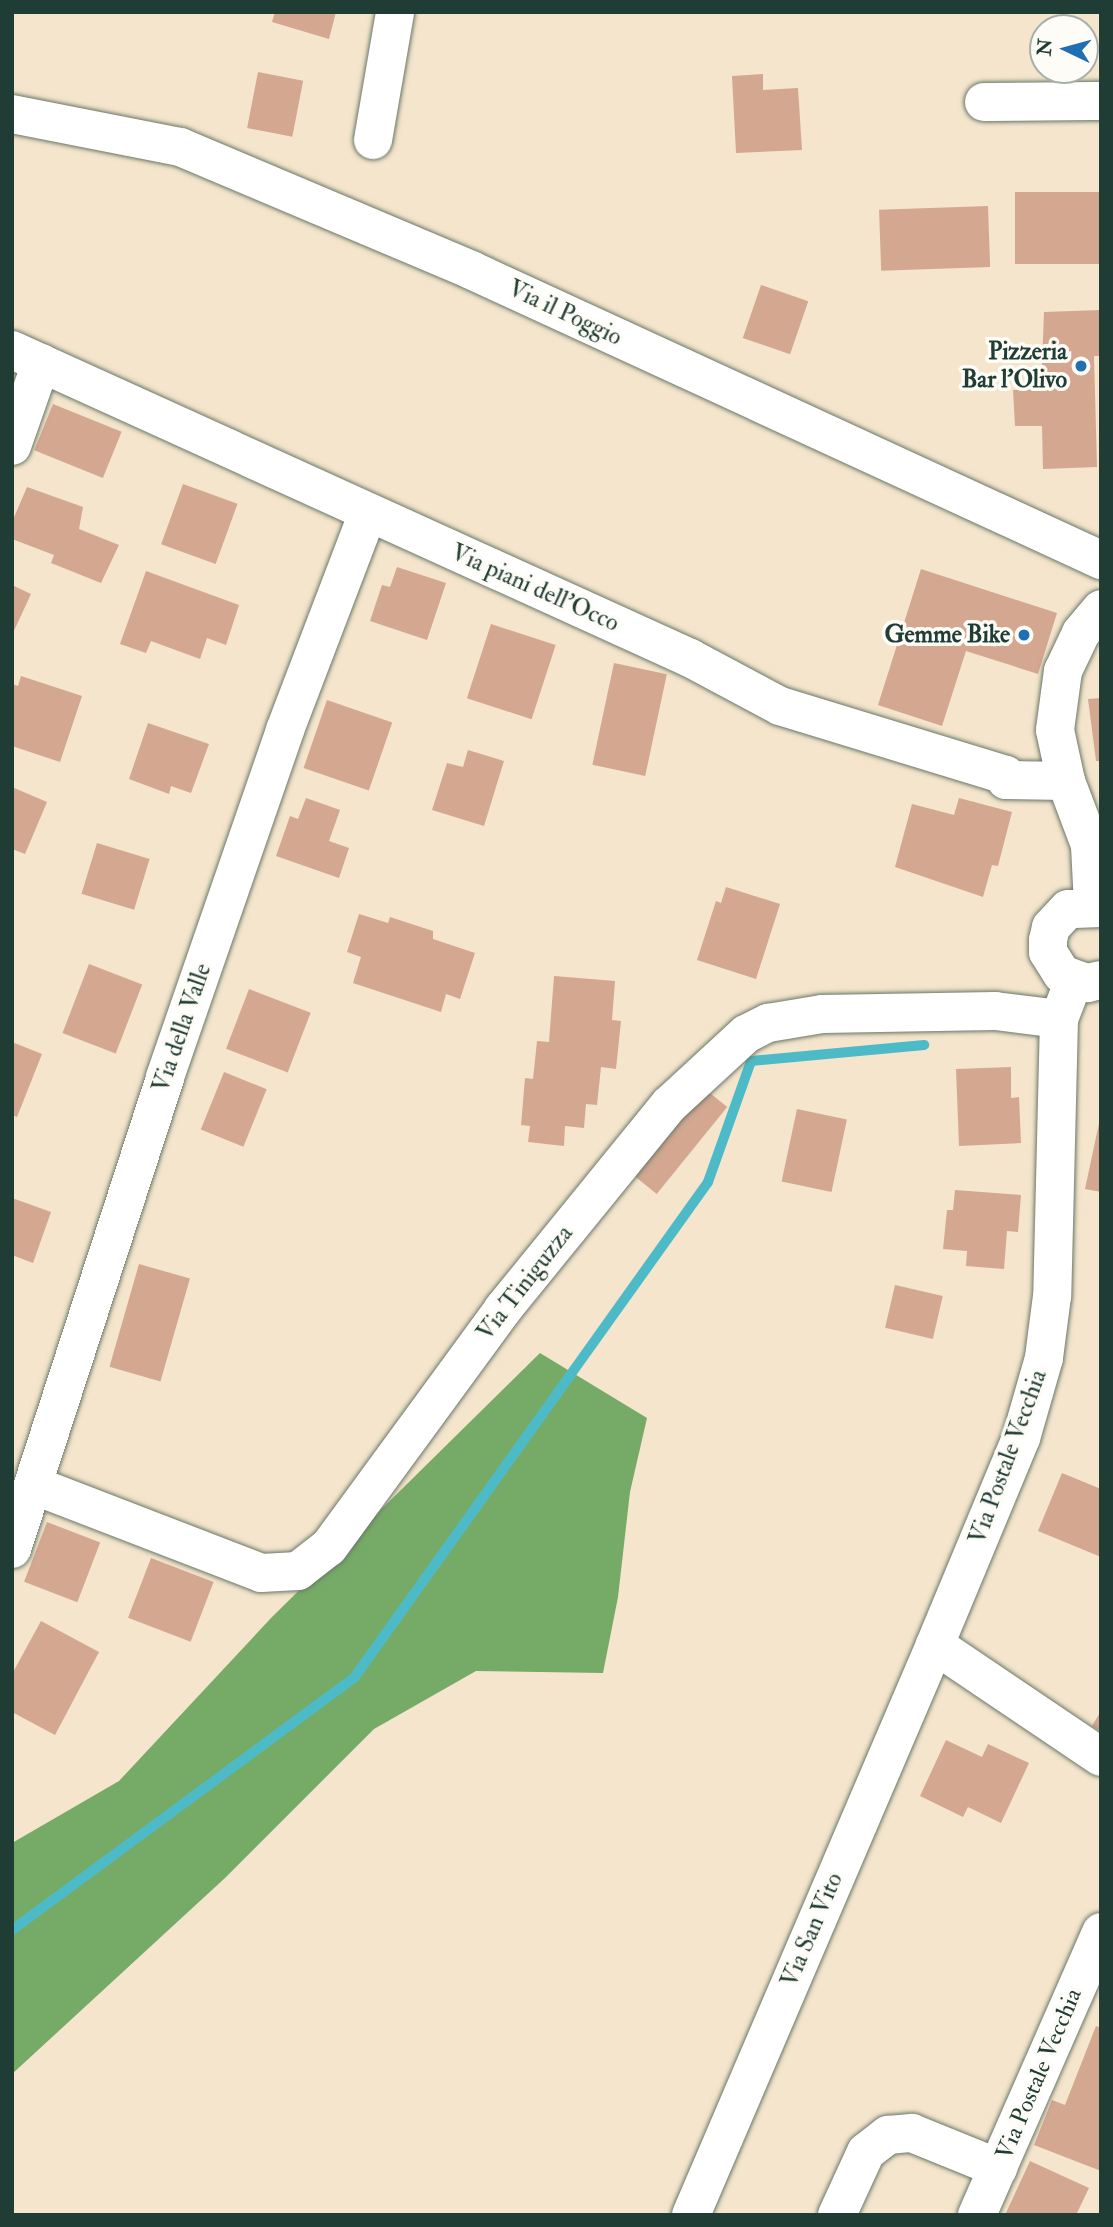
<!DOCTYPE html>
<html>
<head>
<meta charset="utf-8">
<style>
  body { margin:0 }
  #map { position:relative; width:1113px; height:2227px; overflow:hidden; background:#f4e5cc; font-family:"IM FELL Double Pica",serif }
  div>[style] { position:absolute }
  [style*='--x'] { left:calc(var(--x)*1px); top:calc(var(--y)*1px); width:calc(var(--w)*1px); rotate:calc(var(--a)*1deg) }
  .forest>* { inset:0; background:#76ab67 }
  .stream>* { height:10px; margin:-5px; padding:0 5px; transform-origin:5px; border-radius:5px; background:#4dbbc7 }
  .building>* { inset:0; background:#d4a791; transform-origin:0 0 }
  .roads { filter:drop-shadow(0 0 2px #6a7869) drop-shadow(0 0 2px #6a7869) }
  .minor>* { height:38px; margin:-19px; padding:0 19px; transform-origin:19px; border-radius:19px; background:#fff }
  .dots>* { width:19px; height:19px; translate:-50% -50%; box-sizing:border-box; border:4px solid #fdfcf7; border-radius:50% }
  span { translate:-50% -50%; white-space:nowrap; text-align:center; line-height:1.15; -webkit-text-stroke:7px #fdfcf7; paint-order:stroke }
  .street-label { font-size:24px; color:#1f3d34 }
  .poi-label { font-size:24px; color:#1f3d34; font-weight:700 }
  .right { translate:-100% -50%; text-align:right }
  .frame { position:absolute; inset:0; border:14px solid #1f3d34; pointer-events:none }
  .north { position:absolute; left:1029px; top:14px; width:70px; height:70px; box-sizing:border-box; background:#fdfcf7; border:2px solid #a4b0a9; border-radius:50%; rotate:275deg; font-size:19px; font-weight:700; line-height:28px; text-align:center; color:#1f3d34 }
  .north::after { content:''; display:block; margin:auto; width:24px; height:32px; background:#1f6fb2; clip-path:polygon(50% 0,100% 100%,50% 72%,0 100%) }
</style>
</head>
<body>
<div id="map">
  <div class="forest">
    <i style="clip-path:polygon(540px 1353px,647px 1418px,630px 1492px,618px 1597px,603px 1673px,476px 1671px,374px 1729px,225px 1878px,12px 2074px,12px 1843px,119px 1781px,272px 1617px)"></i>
  </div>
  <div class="stream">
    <i style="--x:12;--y:1930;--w:425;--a:-36.4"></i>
    <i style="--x:354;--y:1678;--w:609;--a:-54.48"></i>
    <i style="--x:708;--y:1182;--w:128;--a:-70.4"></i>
    <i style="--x:751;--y:1061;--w:174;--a:-5.3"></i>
  </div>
  <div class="building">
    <i style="clip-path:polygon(275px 12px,336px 12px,329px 39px,272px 22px)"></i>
    <i style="left:258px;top:72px;width:46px;height:57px;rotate:11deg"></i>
    <i style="clip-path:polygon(763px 74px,763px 90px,798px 88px,802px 150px,736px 153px,732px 76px)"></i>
    <i style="left:1101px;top:192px;width:72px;height:86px;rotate:90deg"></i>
    <i style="left:988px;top:206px;width:61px;height:109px;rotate:88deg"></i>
    <i style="left:761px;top:285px;width:50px;height:56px;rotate:19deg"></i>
    <i style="clip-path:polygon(1101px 310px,1101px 356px,1094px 356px,1097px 467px,1043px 469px,1042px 426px,1015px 426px,1013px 390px,1041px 389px,1044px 312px)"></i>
    <i style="left:53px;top:404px;width:74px;height:50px;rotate:22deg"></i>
    <i style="left:183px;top:484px;width:58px;height:64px;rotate:20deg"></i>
    <i style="clip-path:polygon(27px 487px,83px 507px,79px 529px,119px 545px,101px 583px,51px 563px,54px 555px,12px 539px,12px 522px)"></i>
    <i style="clip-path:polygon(397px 567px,446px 583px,427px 640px,370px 621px,382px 585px,390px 587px)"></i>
    <i style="clip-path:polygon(921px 569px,1057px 613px,1038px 674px,966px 651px,942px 726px,878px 705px)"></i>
    <i style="clip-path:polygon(146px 571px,239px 605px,226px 645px,207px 638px,200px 659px,151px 641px,146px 653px,120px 644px)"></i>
    <i style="clip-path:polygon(12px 585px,31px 594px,12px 635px)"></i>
    <i style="left:491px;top:624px;width:68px;height:78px;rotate:18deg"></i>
    <i style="left:614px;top:663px;width:54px;height:104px;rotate:12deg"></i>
    <i style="clip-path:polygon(21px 676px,82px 696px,60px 762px,12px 746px,12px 684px,18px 686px)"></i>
    <i style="clip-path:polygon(1101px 698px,1101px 761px,1096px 761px,1088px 699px)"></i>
    <i style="left:327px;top:700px;width:69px;height:72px;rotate:19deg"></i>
    <i style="clip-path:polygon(148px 723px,209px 744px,191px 793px,171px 786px,169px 794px,129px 779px)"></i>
    <i style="clip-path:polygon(468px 750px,504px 761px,484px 826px,432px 810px,447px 763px,463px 767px)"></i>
    <i style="clip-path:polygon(12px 787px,47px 802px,25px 854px,12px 849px)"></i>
    <i style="clip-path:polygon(306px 798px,340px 810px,329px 841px,349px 848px,339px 878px,276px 856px,290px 816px,298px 819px)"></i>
    <i style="clip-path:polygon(959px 798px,1012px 812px,998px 866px,992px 865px,983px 897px,895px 867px,912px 804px,954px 815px)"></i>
    <i style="left:97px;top:843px;width:55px;height:53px;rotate:17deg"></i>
    <i style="clip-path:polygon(726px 887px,780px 904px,756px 979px,697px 960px,716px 901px,721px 903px)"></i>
    <i style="clip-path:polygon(359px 914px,388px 923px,390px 917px,433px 931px,433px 939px,475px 953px,460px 999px,446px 994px,441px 1012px,353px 983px,361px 957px,347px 952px)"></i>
    <i style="left:89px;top:964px;width:57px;height:74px;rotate:21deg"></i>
    <i style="clip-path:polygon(554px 976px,615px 981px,612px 1020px,621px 1021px,616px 1069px,601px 1067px,597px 1105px,586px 1104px,584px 1128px,565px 1126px,564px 1146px,528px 1142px,530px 1126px,521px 1125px,525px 1078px,533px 1079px,537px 1041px,549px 1042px)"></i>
    <i style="left:249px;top:989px;width:66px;height:64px;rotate:21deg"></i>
    <i style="clip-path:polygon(12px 1042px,42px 1054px,17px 1117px,12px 1115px)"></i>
    <i style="clip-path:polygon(1011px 1067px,1011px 1098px,1019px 1097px,1021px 1143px,959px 1146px,956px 1069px)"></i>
    <i style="left:224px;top:1072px;width:46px;height:62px;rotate:22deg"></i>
    <i style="left:700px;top:1085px;width:35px;height:112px;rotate:39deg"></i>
    <i style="left:797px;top:1109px;width:51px;height:74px;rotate:12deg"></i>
    <i style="clip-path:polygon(1101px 1114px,1101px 1192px,1085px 1189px)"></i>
    <i style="clip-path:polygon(955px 1190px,1021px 1195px,1018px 1232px,1007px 1231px,1004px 1269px,966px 1266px,967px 1251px,943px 1249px,947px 1210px,953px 1210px)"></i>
    <i style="clip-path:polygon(12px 1198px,51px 1212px,33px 1263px,12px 1255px)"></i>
    <i style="left:139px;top:1264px;width:53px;height:107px;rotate:16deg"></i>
    <i style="left:895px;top:1285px;width:49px;height:44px;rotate:13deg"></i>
    <i style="clip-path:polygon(1062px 1473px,1101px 1489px,1101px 1557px,1038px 1531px)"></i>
    <i style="left:47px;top:1522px;width:57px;height:64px;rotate:21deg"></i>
    <i style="left:151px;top:1558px;width:67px;height:64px;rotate:21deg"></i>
    <i style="clip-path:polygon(41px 1621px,99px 1652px,55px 1735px,12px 1712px,12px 1674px)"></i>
    <i style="clip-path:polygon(1101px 1711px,1101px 1731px,1092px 1726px)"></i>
    <i style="clip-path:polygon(946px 1740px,982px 1757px,988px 1744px,1029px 1763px,1001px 1823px,968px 1807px,963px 1817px,920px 1796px)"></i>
    <i style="clip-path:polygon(1096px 2026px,1101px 2028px,1101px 2171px,1034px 2145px,1052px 2100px,1065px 2105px)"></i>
    <i style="clip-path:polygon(1030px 2161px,1089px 2188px,1076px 2215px,1005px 2215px)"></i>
  </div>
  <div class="roads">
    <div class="minor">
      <i style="--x:984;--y:102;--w:117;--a:-0.5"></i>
      <i style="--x:12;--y:114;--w:171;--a:11.1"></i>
      <i style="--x:180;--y:147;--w:316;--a:22.9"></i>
      <i style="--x:471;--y:270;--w:694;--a:24.72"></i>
      <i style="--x:373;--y:140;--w:130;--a:-80.2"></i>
      <i style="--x:12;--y:350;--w:745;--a:24.43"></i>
      <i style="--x:690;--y:658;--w:102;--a:28.1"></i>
      <i style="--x:780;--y:706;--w:236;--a:17"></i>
      <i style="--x:1006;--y:775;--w:5;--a:90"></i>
      <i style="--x:1006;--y:780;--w:60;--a:1"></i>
      <i style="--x:12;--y:446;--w:88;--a:-70.7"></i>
      <i style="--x:1093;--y:905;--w:60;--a:-92.9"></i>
      <i style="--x:1090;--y:845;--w:68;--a:-110.6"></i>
      <i style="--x:1066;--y:781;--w:52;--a:-102.2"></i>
      <i style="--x:1055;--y:730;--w:60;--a:-82.3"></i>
      <i style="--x:1063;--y:671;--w:42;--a:-64.7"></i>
      <i style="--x:1081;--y:633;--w:31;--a:-50"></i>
      <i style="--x:1101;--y:908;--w:33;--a:178"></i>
      <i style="--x:1068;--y:909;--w:25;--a:133"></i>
      <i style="--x:1051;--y:927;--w:13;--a:103"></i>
      <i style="--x:1048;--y:940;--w:12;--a:90"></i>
      <i style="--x:1048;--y:952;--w:26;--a:58"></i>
      <i style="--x:1062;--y:974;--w:27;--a:20"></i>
      <i style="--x:1087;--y:983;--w:14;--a:-12"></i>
      <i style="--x:1074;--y:980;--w:42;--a:111"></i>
      <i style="--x:1059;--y:1019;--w:277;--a:91.4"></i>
      <i style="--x:1052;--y:1296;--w:63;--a:97.4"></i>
      <i style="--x:1044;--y:1358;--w:83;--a:106"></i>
      <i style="--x:1021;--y:1438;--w:224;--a:112.6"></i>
      <i style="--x:935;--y:1645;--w:200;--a:34"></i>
      <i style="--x:33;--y:1485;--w:244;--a:21.1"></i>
      <i style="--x:261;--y:1573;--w:37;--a:-3"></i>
      <i style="--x:298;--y:1571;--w:39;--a:-38"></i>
      <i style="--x:329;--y:1547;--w:295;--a:-53.8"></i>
      <i style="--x:503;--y:1309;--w:263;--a:-50.9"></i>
      <i style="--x:669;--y:1105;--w:105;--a:-42.7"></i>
      <i style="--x:746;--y:1034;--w:25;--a:-27"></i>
      <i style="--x:768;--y:1023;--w:55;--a:-9.5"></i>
      <i style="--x:822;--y:1014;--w:173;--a:-1"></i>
      <i style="--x:995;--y:1011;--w:64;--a:7.1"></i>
      <i style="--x:12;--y:1549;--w:496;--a:-72"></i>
      <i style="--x:165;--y:1077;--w:367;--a:-70.9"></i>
      <i style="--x:285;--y:730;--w:232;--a:-69.1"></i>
      <i style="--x:691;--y:2215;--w:620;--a:-66.83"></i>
      <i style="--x:837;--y:2215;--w:69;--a:-65.3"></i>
      <i style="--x:866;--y:2152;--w:28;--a:-38"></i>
      <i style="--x:888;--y:2135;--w:24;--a:-5"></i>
      <i style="--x:912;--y:2133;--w:93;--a:22.1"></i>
      <i style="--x:977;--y:2215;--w:309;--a:-66.3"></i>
    </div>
  </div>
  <div class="dots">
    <i style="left:1081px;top:366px;background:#1f6fb2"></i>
    <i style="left:1024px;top:635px;background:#1f6fb2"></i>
  </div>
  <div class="street-label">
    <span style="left:565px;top:313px;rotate:25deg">Via il Poggio</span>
    <span style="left:535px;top:588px;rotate:24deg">Via piani dell'Occo</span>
    <span style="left:182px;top:1028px;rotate:-71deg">Via della Valle</span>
    <span style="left:525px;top:1283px;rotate:-52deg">Via Tiniguzza</span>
    <span style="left:1008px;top:1457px;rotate:-70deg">Via Postale Vecchia</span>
    <span style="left:812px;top:1930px;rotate:-67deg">Via San Vito</span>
    <span style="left:1039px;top:2074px;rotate:-67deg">Via Postale Vecchia</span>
  </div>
  <div class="poi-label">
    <span class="right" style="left:1067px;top:366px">Pizzeria<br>Bar l'Olivo</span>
    <span class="right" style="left:1010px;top:635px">Gemme Bike</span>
  </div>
  <div class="frame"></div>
  <div class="north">N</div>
</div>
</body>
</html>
